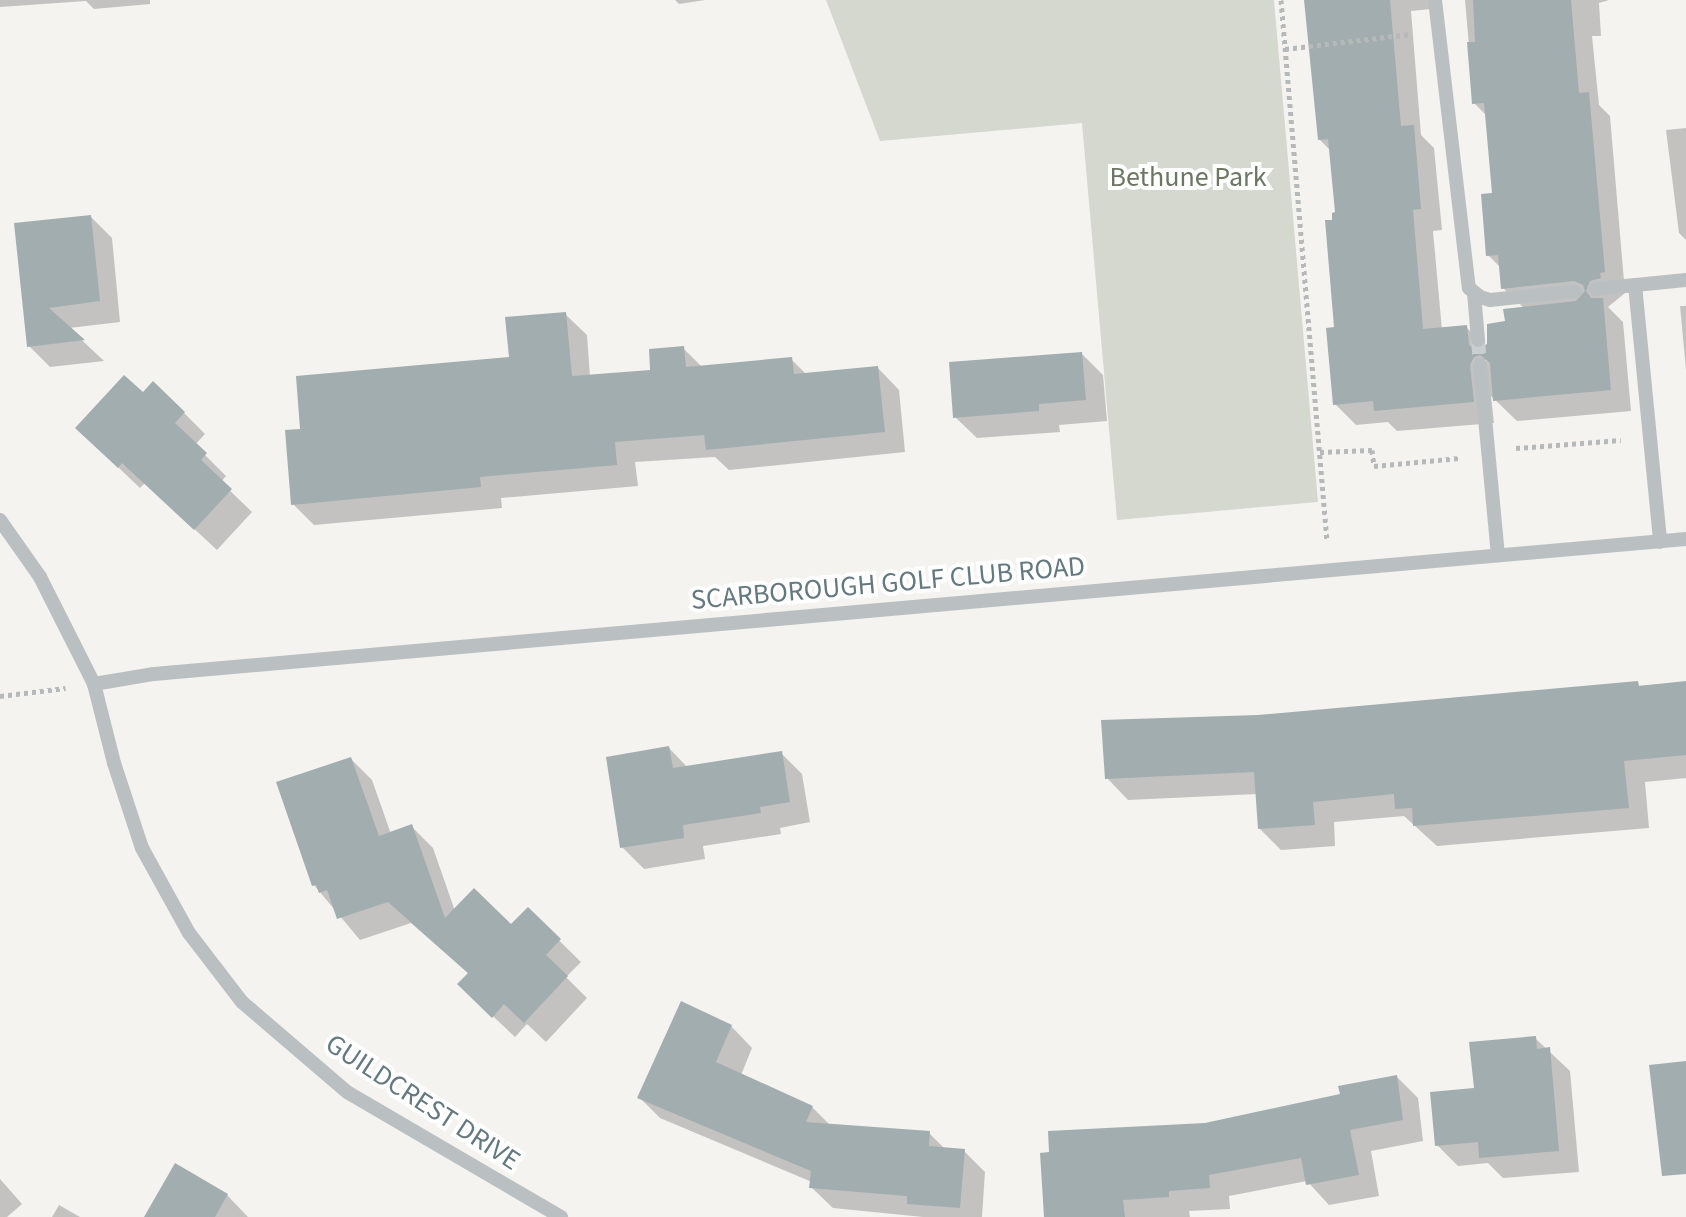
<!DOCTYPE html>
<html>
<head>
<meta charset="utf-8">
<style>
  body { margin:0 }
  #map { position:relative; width:1686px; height:1217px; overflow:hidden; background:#f4f3f0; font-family:"Source Sans 3",sans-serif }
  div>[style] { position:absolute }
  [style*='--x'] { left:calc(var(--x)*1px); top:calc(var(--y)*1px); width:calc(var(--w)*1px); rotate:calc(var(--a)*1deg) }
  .green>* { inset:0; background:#d5d8cf }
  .shadow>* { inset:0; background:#0003 }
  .building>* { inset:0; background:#a2adaf }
  .minor-tunnel>* { height:14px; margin-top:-7px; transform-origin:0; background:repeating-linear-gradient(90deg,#c9cece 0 14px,transparent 0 21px) }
  .path>* { height:5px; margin-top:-2.5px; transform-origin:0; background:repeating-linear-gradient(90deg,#b5b9ba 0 4px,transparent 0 8px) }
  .minor>* { height:14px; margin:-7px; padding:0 7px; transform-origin:7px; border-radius:7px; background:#bac0c2 }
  span { translate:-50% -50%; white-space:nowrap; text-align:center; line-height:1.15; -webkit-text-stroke:8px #fff; paint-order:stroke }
  .park-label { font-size:28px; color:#6b7763 }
  .street-label { font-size:28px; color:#64797f }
</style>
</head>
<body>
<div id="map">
  <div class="green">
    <i style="clip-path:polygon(826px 0,1274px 0,1318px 502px,1117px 520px,1082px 123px,880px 141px)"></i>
  </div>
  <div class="shadow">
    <i style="clip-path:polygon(0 0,150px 0,150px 4px,94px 9px,86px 1px,0 7px)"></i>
    <i style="clip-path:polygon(675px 0,705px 0,679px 4px)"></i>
    <i style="clip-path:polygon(1306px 0,1431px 0,1431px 9px,1411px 11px,1421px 135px,1434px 148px,1442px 230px,1433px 231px,1442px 330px,1466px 327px,1486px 347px,1524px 308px,1503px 288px,1501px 268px,1488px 255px,1494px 195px,1487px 116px,1474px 103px,1465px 0,1609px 0,1599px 3px,1601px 36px,1592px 36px,1599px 105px,1610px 116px,1625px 293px,1608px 307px,1623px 322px,1631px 411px,1517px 421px,1491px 396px,1494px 423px,1397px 431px,1388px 422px,1356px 425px,1335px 404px,1337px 214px,1331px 151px,1320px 140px)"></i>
    <i style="clip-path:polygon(1686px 128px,1686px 240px,1679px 233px,1666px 130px)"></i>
    <i style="clip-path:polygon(91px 217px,112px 238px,120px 322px,69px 328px,104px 361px,50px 367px,29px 346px)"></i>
    <i style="clip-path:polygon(1680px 306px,1686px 306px,1686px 370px)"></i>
    <i style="clip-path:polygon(565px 314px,587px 335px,590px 377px,652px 372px,683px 348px,703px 368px,791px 359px,807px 375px,878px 368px,899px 390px,905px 452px,729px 470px,715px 457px,635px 462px,638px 486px,501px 498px,502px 508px,314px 525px,293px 504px,302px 431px,511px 358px)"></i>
    <i style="clip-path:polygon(1082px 354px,1103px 375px,1107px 421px,1059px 425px,1060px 432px,977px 438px,955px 417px)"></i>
    <i style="clip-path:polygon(143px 395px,184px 413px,205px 434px,195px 445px,226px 476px,221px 482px,252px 512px,217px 550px,145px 483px,140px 488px,99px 449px)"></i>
    <i style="clip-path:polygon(1686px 682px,1686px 778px,1645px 782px,1649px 828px,1437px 846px,1404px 816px,1334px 822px,1335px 846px,1281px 850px,1260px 829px,1257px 794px,1128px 800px,1107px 778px,1258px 717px)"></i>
    <i style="clip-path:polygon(669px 748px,688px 768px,781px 753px,802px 774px,810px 822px,780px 828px,781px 834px,703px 846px,705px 859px,644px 869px,622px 847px)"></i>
    <i style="clip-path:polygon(351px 759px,372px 780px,391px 834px,411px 826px,433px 848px,455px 911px,511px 927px,528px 910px,581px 962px,566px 977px,587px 998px,546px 1042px,527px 1024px,515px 1037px,481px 1005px,469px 974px,411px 923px,360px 940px,314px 885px)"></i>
    <i style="clip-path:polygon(731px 1026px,752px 1048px,741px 1075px,812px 1107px,830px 1125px,929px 1133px,946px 1150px,964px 1151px,985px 1172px,982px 1217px,923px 1217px,833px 1208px,811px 1187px,812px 1182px,660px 1118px,639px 1097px)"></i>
    <i style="clip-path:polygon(1535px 1038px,1570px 1071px,1579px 1172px,1503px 1178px,1488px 1163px,1458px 1166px,1437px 1145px,1476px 1090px)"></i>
    <i style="clip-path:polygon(1397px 1077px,1418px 1098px,1423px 1141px,1371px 1151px,1379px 1196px,1329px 1205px,1307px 1181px,1229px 1196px,1230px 1209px,1189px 1211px,1190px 1217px,1046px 1217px,1206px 1125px,1342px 1096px)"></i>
    <i style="clip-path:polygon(0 1179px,22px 1204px,7px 1217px,0 1217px)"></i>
    <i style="clip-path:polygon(227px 1195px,248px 1217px,147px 1217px)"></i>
    <i style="clip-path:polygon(59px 1205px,80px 1217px,52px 1217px)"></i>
  </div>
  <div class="building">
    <i style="clip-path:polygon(1304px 0,1390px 0,1401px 126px,1414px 125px,1421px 209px,1413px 210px,1423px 329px,1467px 325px,1469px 345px,1478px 350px,1487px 344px,1487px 324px,1505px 321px,1503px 309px,1576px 301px,1585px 291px,1583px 285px,1574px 281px,1501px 289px,1498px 255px,1486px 256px,1481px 194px,1492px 193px,1484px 103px,1472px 104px,1467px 42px,1475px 42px,1473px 0,1571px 0,1579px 93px,1589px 92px,1605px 272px,1600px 273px,1601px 278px,1590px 281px,1586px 291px,1591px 298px,1603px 298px,1611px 390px,1493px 401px,1490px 363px,1480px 355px,1474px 357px,1470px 365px,1474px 402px,1374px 411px,1373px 401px,1333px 405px,1326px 328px,1334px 327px,1325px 220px,1332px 220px,1332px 213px,1335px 212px,1328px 139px,1318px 140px)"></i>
    <i style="clip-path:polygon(91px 215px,100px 301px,49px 308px,85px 340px,27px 347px,14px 223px)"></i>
    <i style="clip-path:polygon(566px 312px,572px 376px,650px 370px,649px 349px,684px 346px,686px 367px,792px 357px,794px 374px,878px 366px,885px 432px,706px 450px,704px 435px,615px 442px,617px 465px,480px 477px,481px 487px,291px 505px,285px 430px,300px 429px,296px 376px,509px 357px,505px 317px)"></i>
    <i style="clip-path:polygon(1082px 352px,1086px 400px,1039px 404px,1039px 411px,953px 418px,949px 362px)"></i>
    <i style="clip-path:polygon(124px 375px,143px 392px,153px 381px,185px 412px,175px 423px,207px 453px,201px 460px,232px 489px,194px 530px,122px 463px,118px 468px,75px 428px)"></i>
    <i style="clip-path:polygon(1638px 681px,1639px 686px,1686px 681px,1686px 755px,1624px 761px,1629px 808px,1413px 826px,1412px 808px,1395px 809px,1394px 794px,1313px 802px,1315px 825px,1258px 829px,1254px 772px,1105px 779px,1101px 720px,1258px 715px)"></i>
    <i style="clip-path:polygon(669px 746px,673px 768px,782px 751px,790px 802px,760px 807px,761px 813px,683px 825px,684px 838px,620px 848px,606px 757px)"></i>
    <i style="clip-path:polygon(351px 757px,379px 836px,412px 824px,445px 918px,474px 888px,511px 924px,528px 907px,561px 939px,546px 955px,568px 976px,524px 1023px,504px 1004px,492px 1018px,457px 984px,468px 973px,388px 902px,337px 919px,327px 890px,319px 893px,316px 885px,312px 886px,276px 782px)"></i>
    <i style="clip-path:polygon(681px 1001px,732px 1025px,716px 1062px,813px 1106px,806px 1122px,930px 1131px,929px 1146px,965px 1149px,960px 1208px,907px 1204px,907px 1196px,809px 1188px,811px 1171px,637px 1098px)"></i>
    <i style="clip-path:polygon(1536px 1036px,1537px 1049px,1550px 1047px,1559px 1151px,1479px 1158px,1478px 1142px,1435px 1146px,1430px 1092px,1474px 1088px,1469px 1042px)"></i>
    <i style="clip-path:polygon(1686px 1061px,1686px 1174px,1662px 1176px,1649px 1065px)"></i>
    <i style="clip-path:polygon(1397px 1075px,1403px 1120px,1350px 1130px,1359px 1175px,1306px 1185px,1301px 1158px,1209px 1175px,1210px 1188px,1169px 1191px,1169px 1197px,1123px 1200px,1125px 1217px,1044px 1217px,1040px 1153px,1049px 1152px,1048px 1131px,1205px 1123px,1340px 1094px,1338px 1086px)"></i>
    <i style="clip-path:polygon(175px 1163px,228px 1194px,215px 1217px,144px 1217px)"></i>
  </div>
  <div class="minor-tunnel">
    <i style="--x:1478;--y:340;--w:25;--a:85"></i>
  </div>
  <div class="path">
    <i style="--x:1281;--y:0;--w:543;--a:85.14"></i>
    <i style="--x:1285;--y:49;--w:127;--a:-6.8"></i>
    <i style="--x:1516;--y:448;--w:105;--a:-4.4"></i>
    <i style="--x:1320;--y:452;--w:52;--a:-2.2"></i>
    <i style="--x:1372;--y:450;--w:16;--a:83"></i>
    <i style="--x:1374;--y:466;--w:86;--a:-5.3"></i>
    <i style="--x:0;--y:696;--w:66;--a:-6.9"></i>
  </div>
  <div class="minor">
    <i style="--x:1435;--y:0;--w:290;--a:83.3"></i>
    <i style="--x:1469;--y:288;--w:14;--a:39"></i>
    <i style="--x:1480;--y:297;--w:10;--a:17"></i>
    <i style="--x:1490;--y:300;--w:85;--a:-6"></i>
    <i style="--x:1635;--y:285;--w:258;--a:84.4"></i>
    <i style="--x:1596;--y:289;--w:90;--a:-5.7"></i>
    <i style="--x:1474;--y:293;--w:47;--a:85.1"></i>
    <i style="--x:1480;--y:365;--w:191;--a:84.6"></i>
    <i style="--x:0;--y:520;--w:70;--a:54.9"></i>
    <i style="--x:40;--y:577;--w:120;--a:63.2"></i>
    <i style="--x:94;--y:684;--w:81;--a:75.8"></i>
    <i style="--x:114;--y:763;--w:89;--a:71.8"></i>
    <i style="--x:142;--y:848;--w:97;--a:61.1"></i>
    <i style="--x:189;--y:933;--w:87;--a:52.5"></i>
    <i style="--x:242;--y:1002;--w:138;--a:40.6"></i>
    <i style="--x:347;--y:1092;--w:248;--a:30.3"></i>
    <i style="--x:94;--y:684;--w:61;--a:-9.5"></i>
    <i style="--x:154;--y:674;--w:1538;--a:-5.04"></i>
  </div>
  <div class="park-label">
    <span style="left:1188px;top:177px">Bethune Park</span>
  </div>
  <div class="street-label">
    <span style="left:888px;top:583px;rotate:-5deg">SCARBOROUGH GOLF CLUB ROAD</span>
    <span style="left:423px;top:1102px;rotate:33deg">GUILDCREST DRIVE</span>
  </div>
</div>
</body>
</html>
